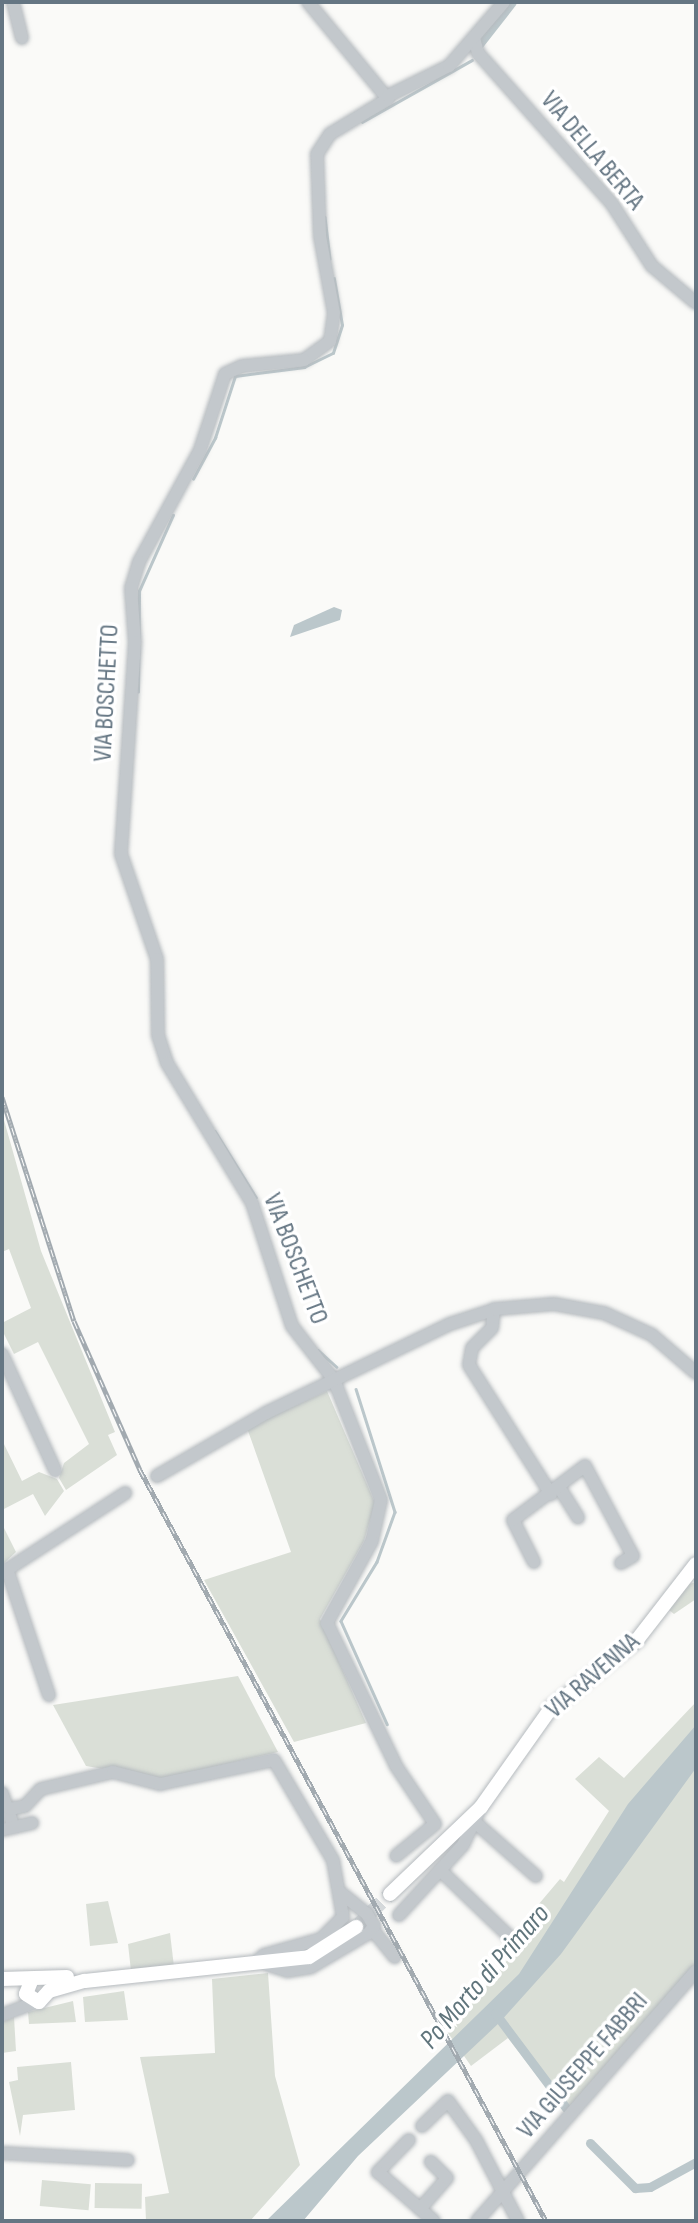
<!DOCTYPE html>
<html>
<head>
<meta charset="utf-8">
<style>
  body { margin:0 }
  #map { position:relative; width:698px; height:2223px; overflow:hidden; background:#fafaf8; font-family:"Sofia Sans Condensed",sans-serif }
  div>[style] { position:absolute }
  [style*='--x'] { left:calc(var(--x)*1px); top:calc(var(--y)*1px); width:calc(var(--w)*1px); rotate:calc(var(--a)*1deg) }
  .green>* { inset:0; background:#dadfd7; transform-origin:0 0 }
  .water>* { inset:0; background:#bbc7cb }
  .stream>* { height:2.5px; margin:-1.25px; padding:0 1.25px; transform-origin:1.25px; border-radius:1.25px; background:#bbc7cb }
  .canal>* { height:9px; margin:-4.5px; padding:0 4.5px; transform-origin:4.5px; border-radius:4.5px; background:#bbc7cb }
  .major-tunnel>* { height:14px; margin-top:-7px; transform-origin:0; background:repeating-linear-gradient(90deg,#d5d9db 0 14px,transparent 0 21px) }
  .roads { filter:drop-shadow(0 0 2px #b5babe) drop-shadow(0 0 2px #b5babe) }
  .minor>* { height:12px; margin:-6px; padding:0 6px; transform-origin:6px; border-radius:6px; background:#c3c8cc }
  .major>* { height:14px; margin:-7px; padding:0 7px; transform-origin:7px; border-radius:7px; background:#fff }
  .rail>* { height:5px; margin-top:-2.5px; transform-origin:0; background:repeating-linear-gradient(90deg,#fff 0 8px,#a2aab0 0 16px); box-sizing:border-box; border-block:2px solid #a2aab0 }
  span { translate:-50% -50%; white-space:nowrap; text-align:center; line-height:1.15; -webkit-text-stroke:7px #fff; paint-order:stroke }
  .street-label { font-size:26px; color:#657683 }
  .water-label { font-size:28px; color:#60757c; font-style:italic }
  .frame { position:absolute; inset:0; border:4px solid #657683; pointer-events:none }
</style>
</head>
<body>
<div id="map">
  <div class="green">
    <i style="clip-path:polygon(2px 1113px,41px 1251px,115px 1432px,108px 1435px,117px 1455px,66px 1490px,59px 1478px,64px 1463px,89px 1444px,38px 1342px,14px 1354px,2px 1330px,2px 1323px,31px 1308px,9px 1249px,2px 1252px)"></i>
    <i style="clip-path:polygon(327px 1391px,375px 1503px,364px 1541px,320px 1619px,366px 1723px,294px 1742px,204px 1580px,291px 1552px,247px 1428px)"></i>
    <i style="clip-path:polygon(2px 1440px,22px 1481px,39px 1472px,57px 1479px,64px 1491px,45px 1516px,33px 1494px,2px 1510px)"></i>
    <i style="clip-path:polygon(2px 1524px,16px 1552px,2px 1565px)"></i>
    <i style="clip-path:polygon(696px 1582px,696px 1599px,674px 1614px,669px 1610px,686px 1585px)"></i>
    <i style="clip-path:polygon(238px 1676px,278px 1752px,162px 1779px,86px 1766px,53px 1705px)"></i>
    <i style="clip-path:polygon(696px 1702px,696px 1966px,565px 2112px,508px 2038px,471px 2066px,448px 2033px,539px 1921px,545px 1911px,538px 1905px,560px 1879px,564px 1882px,609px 1811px,575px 1779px,599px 1757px,624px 1778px)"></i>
    <i style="clip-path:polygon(108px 1901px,118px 1943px,90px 1946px,86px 1904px)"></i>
    <i style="clip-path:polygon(170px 1933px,174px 1967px,131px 1971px,128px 1944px)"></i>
    <i style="clip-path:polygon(268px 1973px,275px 2076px,300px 2165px,250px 2221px,146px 2221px,145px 2197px,169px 2193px,140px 2057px,215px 2053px,212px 1979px)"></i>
    <i style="clip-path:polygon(124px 1991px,128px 2020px,85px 2022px,83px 1997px)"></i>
    <i style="clip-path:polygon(73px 2001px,76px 2022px,29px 2024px,28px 2012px)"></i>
    <i style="clip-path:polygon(14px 2017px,16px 2051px,2px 2053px,2px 2022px)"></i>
    <i style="clip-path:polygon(71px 2062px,75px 2110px,23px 2115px,20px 2136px,9px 2082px,18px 2080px,17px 2067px)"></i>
    <i style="left:42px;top:2180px;width:49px;height:26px;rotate:5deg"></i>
    <i style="left:95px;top:2183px;width:47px;height:25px;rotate:1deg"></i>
  </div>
  <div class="water">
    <i style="clip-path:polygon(334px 607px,342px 610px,340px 620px,290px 637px,294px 625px)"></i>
    <i style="clip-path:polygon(696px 1725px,696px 1768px,561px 1954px,500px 2022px,358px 2156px,303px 2221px,266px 2221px,519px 1974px,628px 1804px)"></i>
  </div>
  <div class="stream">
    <i style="--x:362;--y:122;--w:126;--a:-29.4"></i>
    <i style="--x:325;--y:217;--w:42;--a:83.2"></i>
    <i style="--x:193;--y:479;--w:47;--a:-61.8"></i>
    <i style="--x:215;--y:438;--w:65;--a:-72.1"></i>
    <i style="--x:235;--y:376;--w:70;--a:-7.4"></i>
    <i style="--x:304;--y:367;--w:32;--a:-26"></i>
    <i style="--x:333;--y:353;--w:29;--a:-72"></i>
    <i style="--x:342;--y:325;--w:47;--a:-99.9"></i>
    <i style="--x:138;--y:692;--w:101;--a:-89.4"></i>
    <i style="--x:139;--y:591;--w:83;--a:-65.9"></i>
    <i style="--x:215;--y:1131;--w:78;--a:58.2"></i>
    <i style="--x:318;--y:1350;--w:25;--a:42"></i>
    <i style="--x:356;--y:1389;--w:129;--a:72.4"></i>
    <i style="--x:395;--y:1512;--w:53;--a:109.8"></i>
    <i style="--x:377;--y:1562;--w:69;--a:121.4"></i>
    <i style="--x:341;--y:1621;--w:113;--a:65.9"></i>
  </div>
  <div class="canal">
    <i style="--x:476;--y:48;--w:58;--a:-52"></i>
    <i style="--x:495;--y:2013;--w:119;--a:53.2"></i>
    <i style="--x:590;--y:2143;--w:64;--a:45"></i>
    <i style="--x:635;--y:2188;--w:15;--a:-4"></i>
    <i style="--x:650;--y:2187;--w:52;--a:-28.5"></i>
  </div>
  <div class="major-tunnel">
    <i style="--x:356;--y:1927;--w:47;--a:-44.1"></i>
  </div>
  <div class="roads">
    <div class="minor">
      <i style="--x:13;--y:2;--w:37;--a:76"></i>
      <i style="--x:308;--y:2;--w:126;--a:50.5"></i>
      <i style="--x:388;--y:99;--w:68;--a:148.9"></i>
      <i style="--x:330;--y:134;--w:24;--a:123"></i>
      <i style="--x:317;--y:154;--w:82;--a:87.9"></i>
      <i style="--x:320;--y:236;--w:78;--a:79.7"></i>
      <i style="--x:334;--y:313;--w:28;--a:98"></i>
      <i style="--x:330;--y:341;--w:32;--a:144"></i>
      <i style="--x:304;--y:360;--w:62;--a:174.5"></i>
      <i style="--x:242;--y:366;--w:19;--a:155"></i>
      <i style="--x:225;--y:374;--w:80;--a:108.2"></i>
      <i style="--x:200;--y:450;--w:128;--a:118.6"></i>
      <i style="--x:139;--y:562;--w:27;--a:107"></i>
      <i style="--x:131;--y:588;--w:54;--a:85.8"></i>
      <i style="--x:135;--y:642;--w:212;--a:93.8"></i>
      <i style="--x:121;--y:854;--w:111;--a:71.1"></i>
      <i style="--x:157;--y:959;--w:76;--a:89.2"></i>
      <i style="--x:158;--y:1035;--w:29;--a:72"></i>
      <i style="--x:167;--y:1063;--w:164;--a:58.7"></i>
      <i style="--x:252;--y:1203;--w:129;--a:72"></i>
      <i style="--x:292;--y:1326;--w:68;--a:52.1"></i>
      <i style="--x:334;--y:1380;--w:129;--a:68.6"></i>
      <i style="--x:381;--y:1500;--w:42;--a:102.4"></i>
      <i style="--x:372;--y:1541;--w:94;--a:118.8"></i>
      <i style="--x:327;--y:1623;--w:159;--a:64.2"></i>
      <i style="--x:396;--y:1766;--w:70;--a:56.1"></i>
      <i style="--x:435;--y:1824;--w:50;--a:140.6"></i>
      <i style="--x:474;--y:38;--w:16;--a:75"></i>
      <i style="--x:478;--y:53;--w:202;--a:48.4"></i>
      <i style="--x:612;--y:204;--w:74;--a:57.2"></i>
      <i style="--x:652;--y:266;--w:57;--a:40.1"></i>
      <i style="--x:388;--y:96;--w:68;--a:-26.2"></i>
      <i style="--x:449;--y:66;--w:84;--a:-49.3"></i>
      <i style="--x:494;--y:1309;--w:19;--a:96"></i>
      <i style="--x:492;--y:1328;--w:28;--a:135"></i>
      <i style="--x:472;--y:1348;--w:17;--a:100"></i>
      <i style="--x:469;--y:1365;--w:153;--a:57.6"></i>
      <i style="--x:2;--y:1354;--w:128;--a:65.4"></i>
      <i style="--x:157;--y:1476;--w:126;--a:-30"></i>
      <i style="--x:266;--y:1413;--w:204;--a:-25.8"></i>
      <i style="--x:450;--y:1324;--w:48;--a:-18.1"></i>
      <i style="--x:496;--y:1309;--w:58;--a:-4.9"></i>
      <i style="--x:554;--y:1304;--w:51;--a:10.2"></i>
      <i style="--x:604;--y:1313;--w:53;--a:24.6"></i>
      <i style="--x:652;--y:1335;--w:58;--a:40.8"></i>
      <i style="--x:559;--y:1487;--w:36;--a:58"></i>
      <i style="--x:534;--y:1562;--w:47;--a:-116.6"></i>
      <i style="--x:513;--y:1520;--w:90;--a:-36.9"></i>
      <i style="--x:585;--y:1466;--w:102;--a:61.9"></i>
      <i style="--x:633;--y:1556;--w:14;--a:150"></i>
      <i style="--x:7;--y:1569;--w:133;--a:71.6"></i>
      <i style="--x:2;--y:1573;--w:147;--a:-33"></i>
      <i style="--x:2;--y:1793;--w:36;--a:71"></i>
      <i style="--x:10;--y:1809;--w:15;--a:-11"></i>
      <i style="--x:25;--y:1806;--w:23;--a:-47"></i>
      <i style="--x:41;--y:1789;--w:74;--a:-13.3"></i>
      <i style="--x:113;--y:1772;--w:49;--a:14.3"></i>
      <i style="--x:160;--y:1784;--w:116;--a:-11.9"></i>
      <i style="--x:274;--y:1760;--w:116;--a:59.5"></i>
      <i style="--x:333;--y:1860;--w:58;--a:80"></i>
      <i style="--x:343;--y:1917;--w:31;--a:135"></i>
      <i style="--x:321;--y:1939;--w:59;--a:164.3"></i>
      <i style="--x:264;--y:1955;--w:13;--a:138"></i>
      <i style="--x:476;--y:1823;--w:80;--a:41.5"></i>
      <i style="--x:2;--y:1830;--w:31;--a:-13"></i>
      <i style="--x:440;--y:1870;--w:100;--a:43.8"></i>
      <i style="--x:399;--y:1915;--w:95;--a:-47.6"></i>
      <i style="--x:463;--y:1845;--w:42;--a:-64.7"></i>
      <i style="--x:372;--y:1929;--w:36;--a:51"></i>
      <i style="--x:266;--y:1964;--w:22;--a:18"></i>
      <i style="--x:287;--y:1971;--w:24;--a:-9"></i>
      <i style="--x:311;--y:1967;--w:67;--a:-30.4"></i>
      <i style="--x:369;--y:1933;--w:9;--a:-54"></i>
      <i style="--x:374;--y:1926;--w:14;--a:-120"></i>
      <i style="--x:367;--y:1914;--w:35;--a:-141"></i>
      <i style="--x:2;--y:2015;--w:36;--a:-21"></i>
      <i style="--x:422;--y:2126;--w:36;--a:-44"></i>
      <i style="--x:448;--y:2101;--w:48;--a:54.3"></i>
      <i style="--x:476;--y:2140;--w:91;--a:62.6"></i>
      <i style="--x:409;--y:2140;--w:45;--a:134.1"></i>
      <i style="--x:378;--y:2172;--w:74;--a:41.2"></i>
      <i style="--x:2;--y:2153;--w:126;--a:3.2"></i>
      <i style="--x:420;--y:2209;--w:41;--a:-48.9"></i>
      <i style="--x:447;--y:2178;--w:23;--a:-135"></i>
      <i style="--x:477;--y:2221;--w:332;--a:-48.8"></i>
    </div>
    <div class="major">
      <i style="--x:390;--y:1894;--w:126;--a:-43.7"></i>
      <i style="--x:481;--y:1807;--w:121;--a:-54.7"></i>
      <i style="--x:551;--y:1708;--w:110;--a:-38.3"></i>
      <i style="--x:637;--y:1640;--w:96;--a:-52.2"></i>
      <i style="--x:2;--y:1979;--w:65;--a:-1.8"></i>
      <i style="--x:32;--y:1979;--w:16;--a:112"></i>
      <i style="--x:26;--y:1994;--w:15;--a:32"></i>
      <i style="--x:39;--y:2002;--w:15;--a:-48"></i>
      <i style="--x:49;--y:1991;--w:37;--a:-16"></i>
      <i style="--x:85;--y:1981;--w:225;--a:-6.1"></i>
      <i style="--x:309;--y:1957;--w:56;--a:-32.6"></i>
    </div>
  </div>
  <div class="rail">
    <i style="--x:2;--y:1097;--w:235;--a:72.2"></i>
    <i style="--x:74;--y:1321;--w:163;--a:66.1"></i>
    <i style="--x:140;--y:1470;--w:854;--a:61.6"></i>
  </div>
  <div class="street-label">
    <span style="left:592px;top:151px;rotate:50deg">VIA DELLA BERTA</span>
    <span style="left:107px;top:693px;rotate:-87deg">VIA BOSCHETTO</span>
    <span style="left:295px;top:1259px;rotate:69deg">VIA BOSCHETTO</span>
    <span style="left:593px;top:1676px;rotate:-41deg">VIA RAVENNA</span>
    <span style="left:583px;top:2066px;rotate:-49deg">VIA GIUSEPPE FABBRI</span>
  </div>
  <div class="water-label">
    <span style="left:485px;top:1977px;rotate:-49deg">Po Morto di Primaro</span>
  </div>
  <div class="frame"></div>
</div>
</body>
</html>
